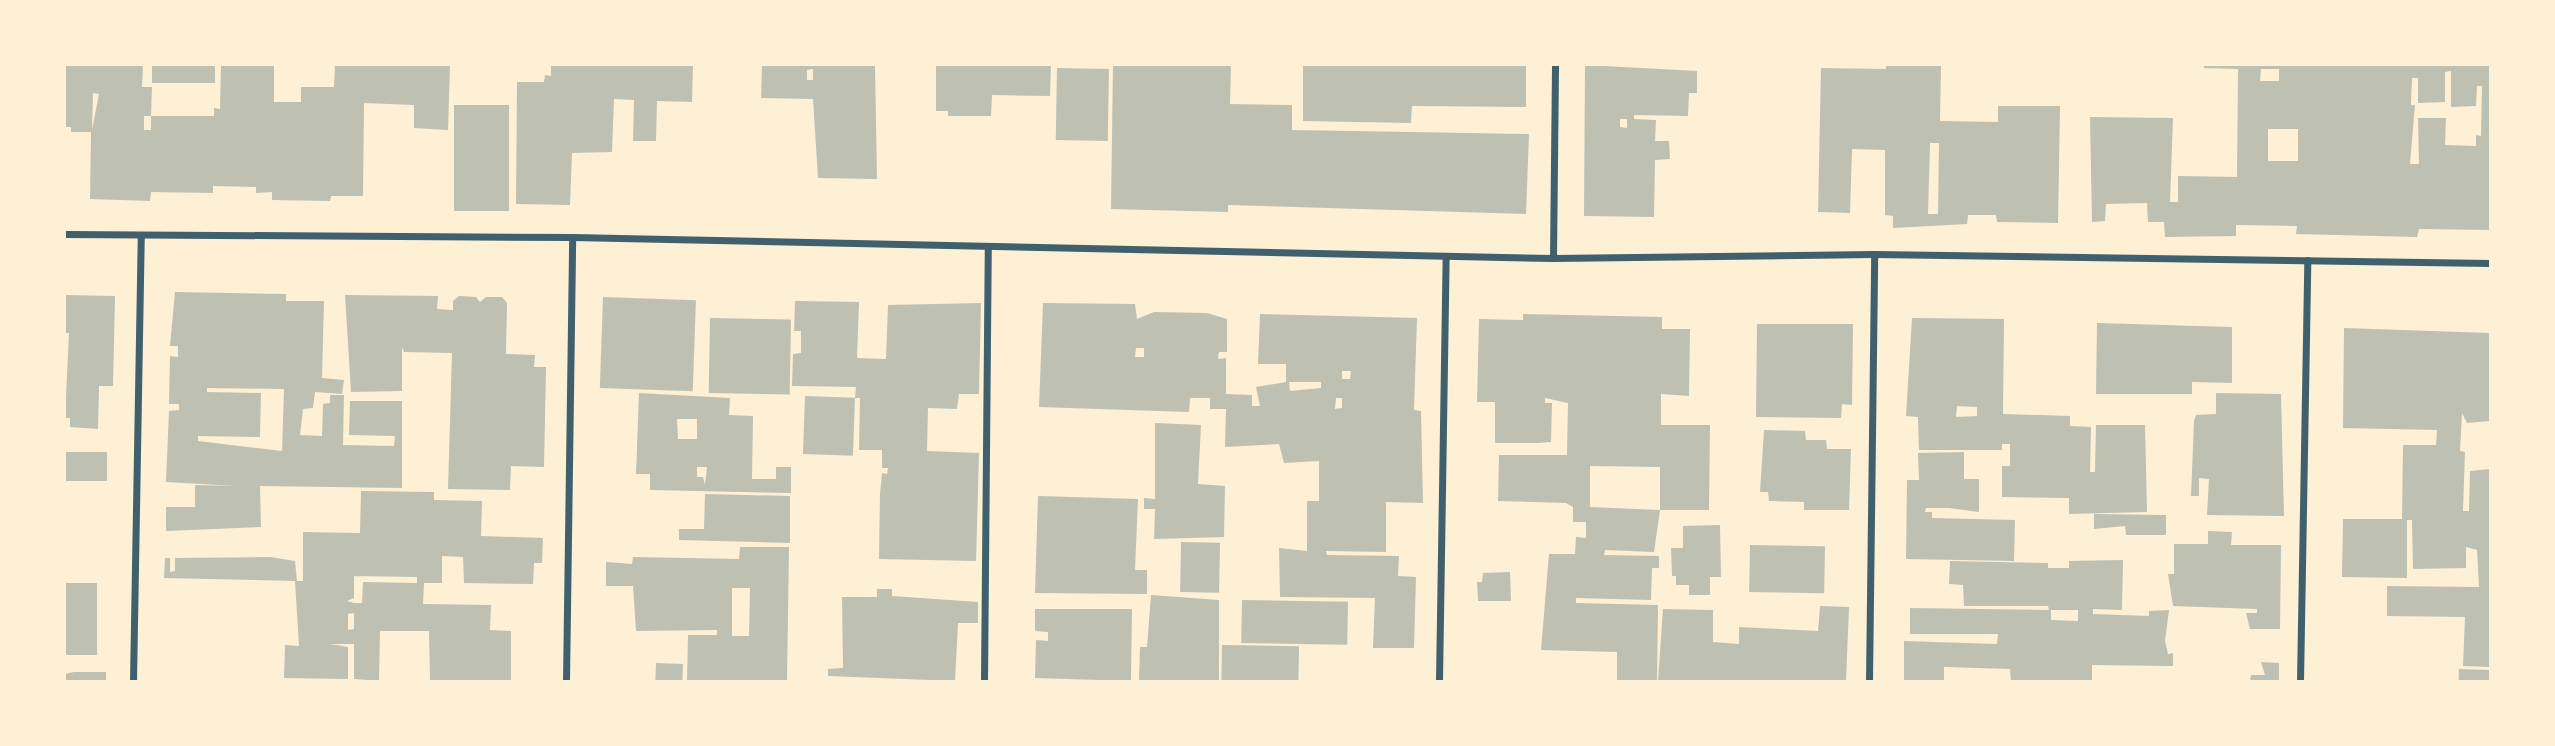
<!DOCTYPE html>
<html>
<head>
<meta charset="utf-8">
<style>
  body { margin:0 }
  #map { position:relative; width:2555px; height:746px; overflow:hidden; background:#fdf0d5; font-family:"Golos Text",sans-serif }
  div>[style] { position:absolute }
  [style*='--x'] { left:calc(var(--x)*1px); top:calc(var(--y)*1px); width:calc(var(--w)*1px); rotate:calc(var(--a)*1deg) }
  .building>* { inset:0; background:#bec0b2; transform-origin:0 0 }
  .minor>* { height:7px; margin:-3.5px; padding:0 3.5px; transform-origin:3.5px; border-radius:3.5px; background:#3f606c }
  span { translate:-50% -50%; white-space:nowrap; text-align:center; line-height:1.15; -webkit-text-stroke:7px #fdf0d5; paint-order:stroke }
  .frame { position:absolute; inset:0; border:66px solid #fdf0d5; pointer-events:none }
</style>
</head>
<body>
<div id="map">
  <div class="building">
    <i style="clip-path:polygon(evenodd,65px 65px,143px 65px,142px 87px,152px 87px,151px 116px,214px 116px,214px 108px,220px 109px,221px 65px,274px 65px,274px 102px,301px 102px,301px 87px,334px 87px,335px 65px,450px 65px,448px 130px,414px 128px,414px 105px,364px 103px,363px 196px,331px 196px,330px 201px,272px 200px,272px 192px,256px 193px,256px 187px,213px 186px,213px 193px,151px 192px,150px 201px,90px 199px,91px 132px,71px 132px,71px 127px,65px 127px,65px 65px,93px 93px,99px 94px,92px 130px,93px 93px,65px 65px,144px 116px,151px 116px,151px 130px,144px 130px,144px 116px)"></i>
    <i style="left:152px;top:65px;width:63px;height:18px"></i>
    <i style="clip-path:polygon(551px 65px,693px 65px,692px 102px,657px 101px,656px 141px,633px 141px,634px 100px,614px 99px,612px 152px,572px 153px,570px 205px,516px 204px,517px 82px,544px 82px,545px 75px,551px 76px)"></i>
    <i style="clip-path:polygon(evenodd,762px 65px,875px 65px,877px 179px,818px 178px,813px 99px,761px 98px,762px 65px,813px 69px,813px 80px,807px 80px,807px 70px,813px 69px)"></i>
    <i style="clip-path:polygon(936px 65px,1051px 65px,1050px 96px,992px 95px,991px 116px,948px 116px,948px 111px,936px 111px)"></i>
    <i style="clip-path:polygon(1113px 65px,1231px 65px,1230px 104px,1292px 105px,1292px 130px,1529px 134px,1526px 214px,1228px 205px,1228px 212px,1111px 209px)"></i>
    <i style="clip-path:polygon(1303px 65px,1526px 65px,1526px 107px,1412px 106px,1411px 123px,1303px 121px)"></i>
    <i style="clip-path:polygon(evenodd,1585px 65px,1697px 71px,1697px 93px,1689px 93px,1688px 116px,1634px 115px,1634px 119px,1656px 120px,1655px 141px,1669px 141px,1670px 159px,1655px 160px,1654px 217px,1584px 216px,1585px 65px,1620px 119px,1627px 119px,1627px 128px,1620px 127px,1620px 119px)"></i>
    <i style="clip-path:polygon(evenodd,1886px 65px,1941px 65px,1940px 121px,1998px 122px,1998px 106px,2060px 106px,2058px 223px,1997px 222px,1996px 215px,1968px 215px,1967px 224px,1893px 228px,1893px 216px,1885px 215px,1885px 150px,1852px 149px,1850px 213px,1818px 212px,1821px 68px,1886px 69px,1886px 65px,1930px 143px,1939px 143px,1938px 214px,1928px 214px,1930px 143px)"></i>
    <i style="clip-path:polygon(evenodd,2204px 65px,2490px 65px,2490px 230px,2419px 229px,2417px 237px,2296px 234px,2297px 226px,2236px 225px,2236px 236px,2165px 237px,2164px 222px,2148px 222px,2147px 203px,2106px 204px,2105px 221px,2092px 222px,2090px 117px,2173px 118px,2170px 202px,2178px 202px,2178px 176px,2237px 177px,2238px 69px,2204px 68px,2204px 65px,2261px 69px,2279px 69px,2279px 81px,2260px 81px,2261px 69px,2204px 65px,2451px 71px,2451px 107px,2476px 106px,2477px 86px,2482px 86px,2481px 136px,2476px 135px,2476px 146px,2445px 145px,2446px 118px,2418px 118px,2419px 164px,2410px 164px,2415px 105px,2411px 105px,2412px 78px,2418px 78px,2418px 103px,2445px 102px,2445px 72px,2451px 71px,2204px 65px,2268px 129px,2298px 129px,2298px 161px,2268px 161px,2268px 129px)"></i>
    <i style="left:1057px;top:68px;width:52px;height:72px;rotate:1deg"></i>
    <i style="left:509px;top:105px;width:106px;height:55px;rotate:90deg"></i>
    <i style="clip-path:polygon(evenodd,175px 292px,286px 294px,286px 301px,324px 301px,322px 378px,344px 380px,342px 394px,315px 392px,313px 408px,303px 409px,300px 435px,322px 436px,323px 404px,330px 403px,330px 395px,344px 395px,343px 445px,394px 446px,395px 436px,349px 435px,350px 401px,402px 401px,402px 488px,260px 486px,261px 527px,166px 531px,166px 507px,195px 507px,195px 485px,236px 486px,166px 482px,169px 411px,179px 410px,179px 404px,169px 404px,170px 356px,178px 357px,178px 346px,170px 346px,175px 292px,207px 388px,284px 389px,282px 451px,198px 441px,198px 436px,260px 437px,261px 393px,207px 392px,207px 388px)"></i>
    <i style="clip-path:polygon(65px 295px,115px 296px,113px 386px,99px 386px,98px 429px,70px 427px,70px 418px,65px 418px,69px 333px,65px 333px)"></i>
    <i style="clip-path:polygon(345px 295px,438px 296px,437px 309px,453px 310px,453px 301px,459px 296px,476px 297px,480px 302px,486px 297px,502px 297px,507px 303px,506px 354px,535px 355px,534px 367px,546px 367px,544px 467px,511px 466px,510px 490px,448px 489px,452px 353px,404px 352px,402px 347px,402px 391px,351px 392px)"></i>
    <i style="left:603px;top:297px;width:93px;height:91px;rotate:2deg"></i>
    <i style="clip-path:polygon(795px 301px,859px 302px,857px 358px,886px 359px,888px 305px,981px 303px,979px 394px,959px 394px,957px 409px,928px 408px,927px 451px,979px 453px,976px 561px,879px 559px,880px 494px,882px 473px,887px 474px,888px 468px,882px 468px,882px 450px,859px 450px,860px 398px,855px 398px,856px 387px,792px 386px,793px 354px,801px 353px,801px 331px,794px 331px)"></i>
    <i style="clip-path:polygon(evenodd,1043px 303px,1135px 304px,1137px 319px,1154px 312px,1207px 313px,1227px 319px,1227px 352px,1219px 352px,1218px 359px,1226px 358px,1226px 394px,1252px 395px,1252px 406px,1260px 406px,1256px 387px,1286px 382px,1286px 364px,1258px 364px,1260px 314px,1417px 318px,1414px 410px,1421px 411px,1423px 503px,1386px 502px,1386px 552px,1326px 551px,1327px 555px,1399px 556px,1398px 576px,1416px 577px,1414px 648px,1373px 648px,1375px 598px,1280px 597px,1279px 548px,1307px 551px,1307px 501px,1319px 501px,1319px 461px,1284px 463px,1279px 444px,1225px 447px,1226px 409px,1210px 409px,1210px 398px,1190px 398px,1189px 412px,1039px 407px,1043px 303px,1136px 348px,1144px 348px,1144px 357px,1135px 357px,1136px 348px,1043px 303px,1342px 371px,1351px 371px,1350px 379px,1342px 379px,1342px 371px,1043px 303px,1289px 382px,1321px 382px,1321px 388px,1290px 391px,1289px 382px,1043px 303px,1336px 398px,1342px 398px,1342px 408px,1335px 409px,1336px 398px)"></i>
    <i style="clip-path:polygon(evenodd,1523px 314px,1662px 317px,1662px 329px,1690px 329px,1689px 396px,1661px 394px,1661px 425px,1710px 425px,1709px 510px,1660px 510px,1654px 552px,1605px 550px,1604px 555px,1659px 556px,1659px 568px,1652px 568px,1651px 600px,1576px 598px,1576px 603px,1658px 605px,1657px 681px,1617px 681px,1617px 652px,1541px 650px,1549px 554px,1575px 554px,1576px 537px,1586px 538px,1586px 522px,1573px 522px,1573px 507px,1566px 503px,1498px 501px,1499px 455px,1567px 455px,1568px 403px,1545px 398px,1545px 403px,1552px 403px,1551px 442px,1538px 443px,1495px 443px,1495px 402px,1477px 402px,1479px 319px,1523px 320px,1523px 314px,1590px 466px,1660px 467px,1660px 510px,1590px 507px,1590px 466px)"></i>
    <i style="left:710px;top:318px;width:81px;height:75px;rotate:1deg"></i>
    <i style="clip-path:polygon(evenodd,1912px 318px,2004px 319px,2003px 414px,2070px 416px,2070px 426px,2091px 427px,2090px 472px,2095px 472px,2096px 425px,2145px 425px,2147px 512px,2069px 514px,2069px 498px,2002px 497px,2002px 466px,2010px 466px,2010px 444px,2002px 444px,2002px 450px,1919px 450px,1918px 417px,1906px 416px,1912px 318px,1957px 406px,1977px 407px,1977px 416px,1956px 417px,1957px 406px)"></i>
    <i style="clip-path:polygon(2097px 323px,2232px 327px,2232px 383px,2192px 382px,2192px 394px,2096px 394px)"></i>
    <i style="clip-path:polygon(1757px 324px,1853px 324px,1852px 405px,1842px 404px,1841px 418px,1756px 417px)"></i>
    <i style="clip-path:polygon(2344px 328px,2490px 333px,2490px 421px,2467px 423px,2462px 413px,2460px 451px,2465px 452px,2463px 511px,2469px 511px,2470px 471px,2490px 469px,2490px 667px,2463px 666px,2465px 617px,2387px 616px,2387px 586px,2479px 587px,2477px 550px,2466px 547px,2466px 568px,2413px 569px,2412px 520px,2407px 520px,2407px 578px,2342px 577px,2343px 519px,2402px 519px,2403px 445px,2436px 445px,2437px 430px,2343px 428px)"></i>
    <i style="clip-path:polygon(evenodd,639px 393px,730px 398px,729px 415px,753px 416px,752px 479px,776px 479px,776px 467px,791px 467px,791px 493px,650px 490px,650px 474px,636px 474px,639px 393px,677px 419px,697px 419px,697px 439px,678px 439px,677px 419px,639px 393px,697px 467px,707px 467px,705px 485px,703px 477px,697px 477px,697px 467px)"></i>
    <i style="clip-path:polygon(2216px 393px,2281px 394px,2284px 516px,2207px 515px,2209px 479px,2199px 478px,2199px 496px,2191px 496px,2194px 421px,2196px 415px,2216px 414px)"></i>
    <i style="left:805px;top:396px;width:50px;height:58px;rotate:2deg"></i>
    <i style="clip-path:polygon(1155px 423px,1201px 425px,1198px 484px,1225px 486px,1224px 537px,1154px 539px,1155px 509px,1144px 509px,1144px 498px,1155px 499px)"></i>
    <i style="clip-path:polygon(1764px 430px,1805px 431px,1806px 440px,1826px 440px,1827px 449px,1851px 449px,1849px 510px,1804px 510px,1804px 502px,1769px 501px,1768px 492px,1760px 492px)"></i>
    <i style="left:65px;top:452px;width:42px;height:29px"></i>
    <i style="clip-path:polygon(1964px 452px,1964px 479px,1979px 479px,1979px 512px,1949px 508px,1926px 508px,1925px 512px,1932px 512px,1932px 518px,2015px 520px,2014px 561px,1906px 559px,1907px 480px,1919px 480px,1918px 453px)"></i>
    <i style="clip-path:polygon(evenodd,361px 491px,434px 492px,434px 500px,482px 501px,481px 536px,543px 538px,542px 563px,534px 563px,533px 584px,464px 583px,463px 557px,442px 556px,442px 583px,424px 583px,423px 604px,491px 605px,490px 630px,511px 631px,511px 681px,430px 681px,429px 631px,380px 631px,379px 681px,354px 679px,354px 644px,330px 644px,348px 647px,348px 679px,284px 678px,285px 645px,299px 646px,295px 581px,164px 578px,165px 558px,170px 558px,170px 572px,175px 571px,175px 558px,270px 557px,295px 561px,297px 581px,303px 581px,303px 532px,360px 533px,361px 491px,354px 576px,417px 577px,417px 583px,363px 582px,362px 603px,354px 603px,347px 601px,354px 598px,354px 576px,361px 491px,354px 613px,354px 629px,348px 630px,348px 614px,354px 613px)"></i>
    <i style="clip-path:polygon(705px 494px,790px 496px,790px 543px,679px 540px,679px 529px,704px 529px)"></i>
    <i style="clip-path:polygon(1038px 496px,1138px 499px,1135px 570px,1147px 570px,1147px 594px,1035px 593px)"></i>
    <i style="clip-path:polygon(2094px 514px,2166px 515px,2166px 535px,2126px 535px,2125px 526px,2094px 529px)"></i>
    <i style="clip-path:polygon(1720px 525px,1721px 577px,1710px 577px,1710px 595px,1689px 595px,1689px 585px,1676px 585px,1676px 576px,1672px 576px,1671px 548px,1683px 548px,1683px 526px)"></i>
    <i style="clip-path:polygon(2208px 531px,2232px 532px,2231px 545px,2281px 545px,2280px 629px,2250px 629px,2246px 613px,2257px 613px,2257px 609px,2173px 606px,2168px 574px,2174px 574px,2174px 544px,2208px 544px)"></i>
    <i style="left:1181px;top:542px;width:39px;height:50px;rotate:1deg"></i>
    <i style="left:1750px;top:545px;width:75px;height:47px;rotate:1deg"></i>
    <i style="clip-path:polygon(evenodd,740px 547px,789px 547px,787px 681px,687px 681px,688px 635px,717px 635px,717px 630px,636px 631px,633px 586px,606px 586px,606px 562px,632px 564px,633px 557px,739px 559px,740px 547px,732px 588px,750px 588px,749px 636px,732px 636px,732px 588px)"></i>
    <i style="clip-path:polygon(2123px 560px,2122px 610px,2093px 609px,2093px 614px,2149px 616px,2149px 611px,2169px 610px,2165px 641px,2168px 654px,2173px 653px,2173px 666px,2092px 665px,2092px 681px,2011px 681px,2010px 669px,1944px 667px,1944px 681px,1904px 681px,1904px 641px,1997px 644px,1998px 634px,1910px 634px,1910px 608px,2051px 610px,2051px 620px,2078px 621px,2078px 610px,2049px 610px,2048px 606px,1964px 606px,1963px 585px,1949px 584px,1950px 561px,2048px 563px,2048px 568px,2069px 568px,2069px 561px)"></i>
    <i style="clip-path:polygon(1510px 572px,1511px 601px,1478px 601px,1477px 582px,1482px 582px,1483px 573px)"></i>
    <i style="left:65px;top:583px;width:32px;height:72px"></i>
    <i style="clip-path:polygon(877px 589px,892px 589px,892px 596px,978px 602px,978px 623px,958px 623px,955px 681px,828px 676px,828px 669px,843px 668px,842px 597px,877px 597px)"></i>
    <i style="clip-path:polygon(1151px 595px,1219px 600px,1219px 681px,1139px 681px,1140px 647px,1147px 647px)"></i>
    <i style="left:1242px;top:600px;width:106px;height:43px;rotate:1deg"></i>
    <i style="clip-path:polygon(1820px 606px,1849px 607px,1846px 681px,1658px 681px,1663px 609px,1713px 610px,1713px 642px,1739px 644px,1739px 627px,1818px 631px)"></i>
    <i style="clip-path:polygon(1035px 609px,1132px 609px,1131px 681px,1035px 678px,1036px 640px,1048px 641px,1048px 632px,1035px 631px)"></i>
    <i style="left:1222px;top:645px;width:77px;height:36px;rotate:1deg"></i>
    <i style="clip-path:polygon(2261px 662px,2279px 663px,2279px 681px,2250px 681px,2251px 675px,2265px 675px)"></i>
    <i style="left:656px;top:663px;width:27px;height:18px;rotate:2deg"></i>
    <i style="left:2459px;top:669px;width:31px;height:12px;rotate:2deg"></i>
    <i style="clip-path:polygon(74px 672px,106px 672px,106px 681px,65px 681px,65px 674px)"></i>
  </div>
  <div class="minor">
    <i style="--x:65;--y:234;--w:507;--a:0.34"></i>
    <i style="--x:572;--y:237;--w:981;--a:1.23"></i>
    <i style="--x:1553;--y:258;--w:321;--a:-0.7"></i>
    <i style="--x:1874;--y:254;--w:616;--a:0.84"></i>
    <i style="--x:1553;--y:258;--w:193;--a:-89.4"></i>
    <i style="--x:133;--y:681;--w:445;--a:-89"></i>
    <i style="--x:566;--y:681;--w:444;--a:-89.2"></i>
    <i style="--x:984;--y:681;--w:435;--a:-89.5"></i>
    <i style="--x:1439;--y:681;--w:425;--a:-89.1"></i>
    <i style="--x:1869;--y:681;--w:427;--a:-89.3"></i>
    <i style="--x:2300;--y:681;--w:421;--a:-89"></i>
  </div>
  <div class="frame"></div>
</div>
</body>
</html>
